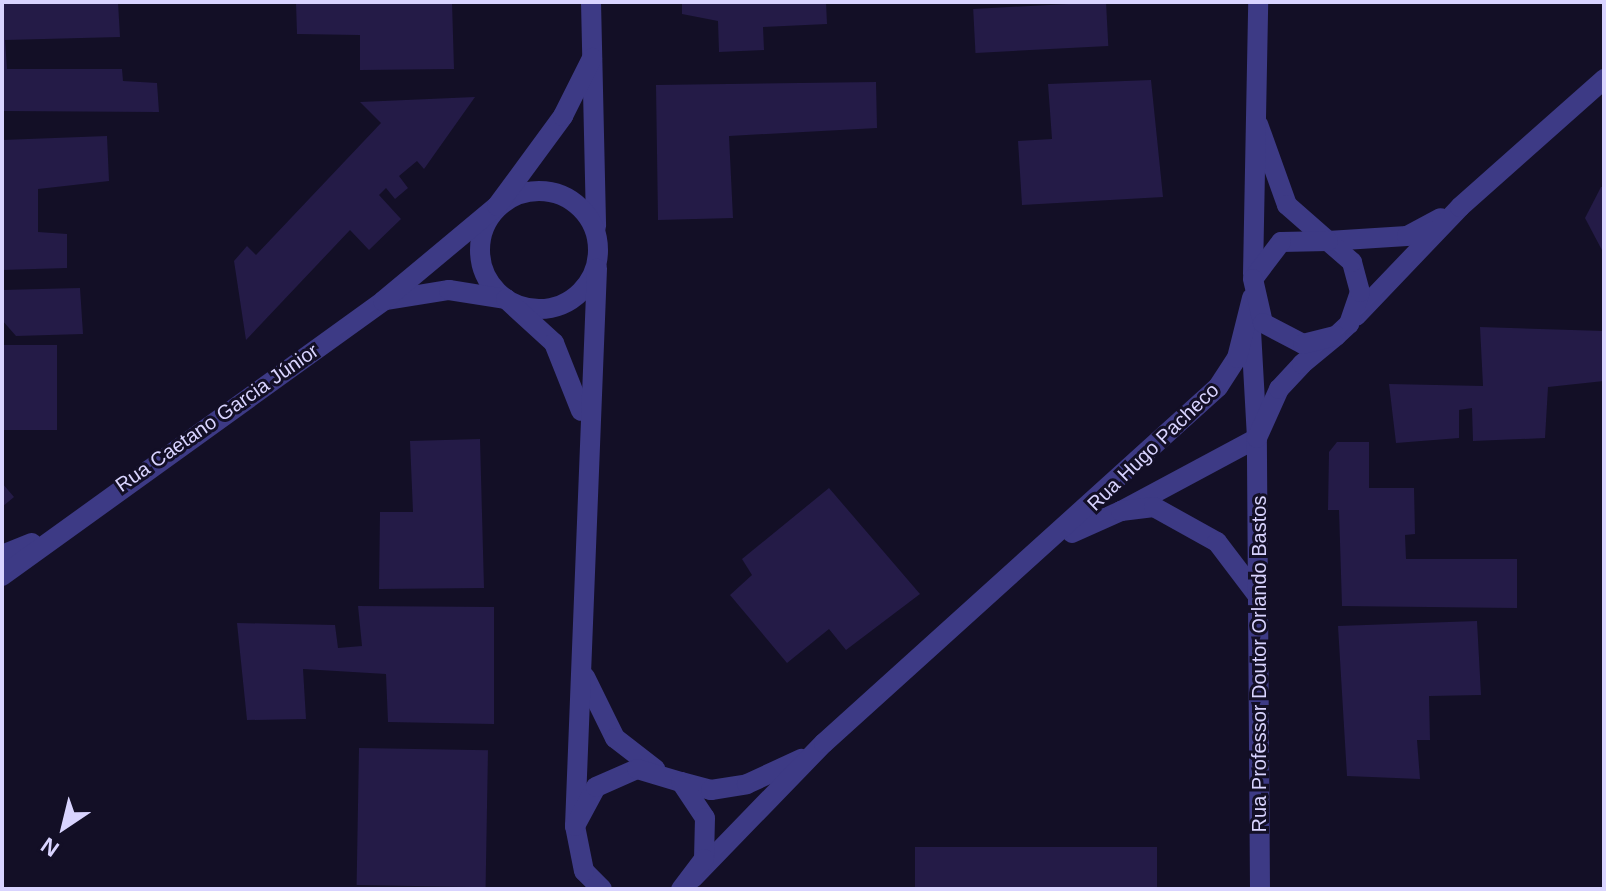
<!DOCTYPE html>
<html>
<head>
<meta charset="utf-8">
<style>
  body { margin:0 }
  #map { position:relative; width:1606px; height:891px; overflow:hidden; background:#130f26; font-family:Arial,sans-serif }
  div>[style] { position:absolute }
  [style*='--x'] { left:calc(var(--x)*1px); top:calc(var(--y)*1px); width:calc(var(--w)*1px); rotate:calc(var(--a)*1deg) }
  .building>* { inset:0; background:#241b47; transform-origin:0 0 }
  .street>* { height:20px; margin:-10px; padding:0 10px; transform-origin:10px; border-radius:10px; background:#3d3a85 }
  .street>.ring { margin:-10px; padding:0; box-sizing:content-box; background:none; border:20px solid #3d3a85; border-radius:50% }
  span { translate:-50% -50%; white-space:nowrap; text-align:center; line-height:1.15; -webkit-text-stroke:6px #130f26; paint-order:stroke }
  .street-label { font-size:20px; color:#d9d4ff }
  .frame { position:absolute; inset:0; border:4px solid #d9d4ff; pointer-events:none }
  .north { position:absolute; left:24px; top:787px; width:80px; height:80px; -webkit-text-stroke:6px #130f26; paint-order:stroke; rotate:215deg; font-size:22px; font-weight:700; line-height:32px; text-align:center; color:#d9d4ff }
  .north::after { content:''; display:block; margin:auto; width:28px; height:36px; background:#d9d4ff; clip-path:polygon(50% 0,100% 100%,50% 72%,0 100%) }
</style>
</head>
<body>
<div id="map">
  <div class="building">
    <i style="clip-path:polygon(2px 2px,118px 2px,120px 37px,5px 40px,7px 69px,122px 69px,123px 81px,157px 83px,159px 112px,2px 111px)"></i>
    <i style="clip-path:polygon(296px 2px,452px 2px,454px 69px,360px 70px,360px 35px,297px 34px)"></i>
    <i style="clip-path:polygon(682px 2px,826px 2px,827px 24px,763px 27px,764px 50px,719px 52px,718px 21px,682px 14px)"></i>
    <i style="left:1106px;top:2px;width:44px;height:133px;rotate:87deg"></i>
    <i style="clip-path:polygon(1151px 80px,1163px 197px,1022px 205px,1018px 141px,1052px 139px,1048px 84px)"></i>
    <i style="clip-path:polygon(876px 82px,877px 128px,729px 136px,733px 218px,658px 220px,656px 85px)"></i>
    <i style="clip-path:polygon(475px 97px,424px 169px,417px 161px,399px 176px,408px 188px,395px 199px,386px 188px,379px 195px,401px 219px,369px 250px,350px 230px,246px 340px,234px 261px,247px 246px,256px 255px,381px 123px,360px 102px)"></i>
    <i style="clip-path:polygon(107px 136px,109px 181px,38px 189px,38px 232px,67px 234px,67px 268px,2px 270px,2px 140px)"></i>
    <i style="clip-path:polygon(1601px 187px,1604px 187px,1604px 254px,1585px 218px)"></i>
    <i style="clip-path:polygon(80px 288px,83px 334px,16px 336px,2px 320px,2px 290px)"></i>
    <i style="clip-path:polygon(1480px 327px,1604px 331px,1604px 381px,1548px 387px,1545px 438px,1473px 441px,1472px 408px,1459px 410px,1459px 438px,1396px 443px,1389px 384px,1483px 386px)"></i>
    <i style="left:2px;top:345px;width:55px;height:85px"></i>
    <i style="clip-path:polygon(480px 439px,484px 588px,379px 589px,380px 512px,413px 512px,410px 441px)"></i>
    <i style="clip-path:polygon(1337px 442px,1369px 442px,1369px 488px,1414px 488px,1415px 534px,1405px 535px,1406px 559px,1517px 559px,1517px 608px,1342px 606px,1339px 510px,1328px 510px,1329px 452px)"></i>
    <i style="clip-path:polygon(2px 483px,14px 497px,2px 507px)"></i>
    <i style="clip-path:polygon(829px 488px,920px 594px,846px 650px,829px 629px,787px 663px,730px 595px,752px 575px,742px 559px)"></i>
    <i style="clip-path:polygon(358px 606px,494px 607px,494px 724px,388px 722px,386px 674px,303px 669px,306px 719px,247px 720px,237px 623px,335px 625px,338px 648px,362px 646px)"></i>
    <i style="clip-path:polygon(1477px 621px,1481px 695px,1429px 696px,1430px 740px,1417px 740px,1420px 779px,1347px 776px,1338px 626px)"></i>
    <i style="left:359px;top:748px;width:129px;height:137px;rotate:1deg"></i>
    <i style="left:915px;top:847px;width:242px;height:42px"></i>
  </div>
  <div class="street">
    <i style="--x:591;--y:2;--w:224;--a:88.7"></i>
    <i style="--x:1258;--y:124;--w:86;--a:70.3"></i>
    <i style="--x:1287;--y:205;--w:55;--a:41.3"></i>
    <i style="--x:1328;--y:241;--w:79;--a:-3.6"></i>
    <i style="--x:1407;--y:236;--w:38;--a:-28"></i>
    <i class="ring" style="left:480px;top:191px;width:98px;height:98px"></i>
    <i style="--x:1253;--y:274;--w:272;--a:-88.9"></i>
    <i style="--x:387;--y:300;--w:63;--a:-9.2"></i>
    <i style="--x:449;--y:290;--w:58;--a:9"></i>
    <i style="--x:506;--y:299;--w:65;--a:42.5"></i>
    <i style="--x:554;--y:343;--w:73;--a:68.3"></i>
    <i style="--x:1356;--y:316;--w:151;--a:-46.3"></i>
    <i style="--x:1460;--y:207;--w:193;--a:-41.6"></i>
    <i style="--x:1121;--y:511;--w:154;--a:-28.2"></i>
    <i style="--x:1257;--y:438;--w:109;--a:-93.2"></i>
    <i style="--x:1072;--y:533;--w:54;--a:-24.2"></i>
    <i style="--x:1121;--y:511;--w:33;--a:-7"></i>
    <i style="--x:1154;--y:507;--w:72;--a:29.1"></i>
    <i style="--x:1217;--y:542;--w:68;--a:52.8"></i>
    <i style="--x:2;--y:555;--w:32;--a:-22"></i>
    <i style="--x:2;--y:576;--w:470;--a:-35.8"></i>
    <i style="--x:383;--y:301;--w:148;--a:-39.8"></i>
    <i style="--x:497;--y:206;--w:112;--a:-53.7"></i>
    <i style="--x:563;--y:116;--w:65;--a:-63.4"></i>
    <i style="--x:585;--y:677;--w:68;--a:63.8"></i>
    <i style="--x:615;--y:738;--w:51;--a:37.8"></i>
    <i style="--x:681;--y:782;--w:31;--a:15"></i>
    <i style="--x:711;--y:790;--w:36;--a:-9"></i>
    <i style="--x:747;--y:784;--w:60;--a:-24.8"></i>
    <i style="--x:575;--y:826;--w:558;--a:-87.74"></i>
    <i style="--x:693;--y:878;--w:188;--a:-45.9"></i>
    <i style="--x:824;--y:743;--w:531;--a:-42.1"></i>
    <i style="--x:1218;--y:387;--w:35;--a:-57"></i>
    <i style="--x:1237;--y:358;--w:62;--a:-76"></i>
    <i style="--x:602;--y:889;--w:25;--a:-135"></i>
    <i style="--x:584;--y:871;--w:46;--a:-101.3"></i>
    <i style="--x:575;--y:826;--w:44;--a:-61.7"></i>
    <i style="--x:596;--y:787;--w:45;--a:-23.7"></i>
    <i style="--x:637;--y:769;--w:46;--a:16.5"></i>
    <i style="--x:681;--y:782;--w:43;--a:56.3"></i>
    <i style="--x:705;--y:818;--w:41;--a:91.4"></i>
    <i style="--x:704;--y:859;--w:38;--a:127"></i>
    <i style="--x:1260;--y:889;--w:451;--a:-90.4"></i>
    <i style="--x:1257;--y:438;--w:54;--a:-65.8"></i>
    <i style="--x:1279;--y:389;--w:34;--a:-47"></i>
    <i style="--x:1302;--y:364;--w:44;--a:-39.5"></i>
    <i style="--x:1336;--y:336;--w:18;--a:-43"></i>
    <i style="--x:1349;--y:324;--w:34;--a:-71"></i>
    <i style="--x:1360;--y:292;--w:31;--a:-105"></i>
    <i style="--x:1352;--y:262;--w:32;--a:-139"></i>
    <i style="--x:1328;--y:241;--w:47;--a:178.8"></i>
    <i style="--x:1281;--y:242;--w:46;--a:127.1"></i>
    <i style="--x:1253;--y:279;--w:45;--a:77.2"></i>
    <i style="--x:1263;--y:323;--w:45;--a:27.7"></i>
    <i style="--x:1303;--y:344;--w:34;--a:-14"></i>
  </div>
  <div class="street-label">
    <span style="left:217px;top:418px;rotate:-35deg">Rua Caetano Garcia Júnior</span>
    <span style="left:1153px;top:447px;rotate:-44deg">Rua Hugo Pacheco</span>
    <span style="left:1259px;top:664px;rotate:-90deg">Rua Professor Doutor Orlando Bastos</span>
  </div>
  <div class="frame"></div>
  <div class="north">N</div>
</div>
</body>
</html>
